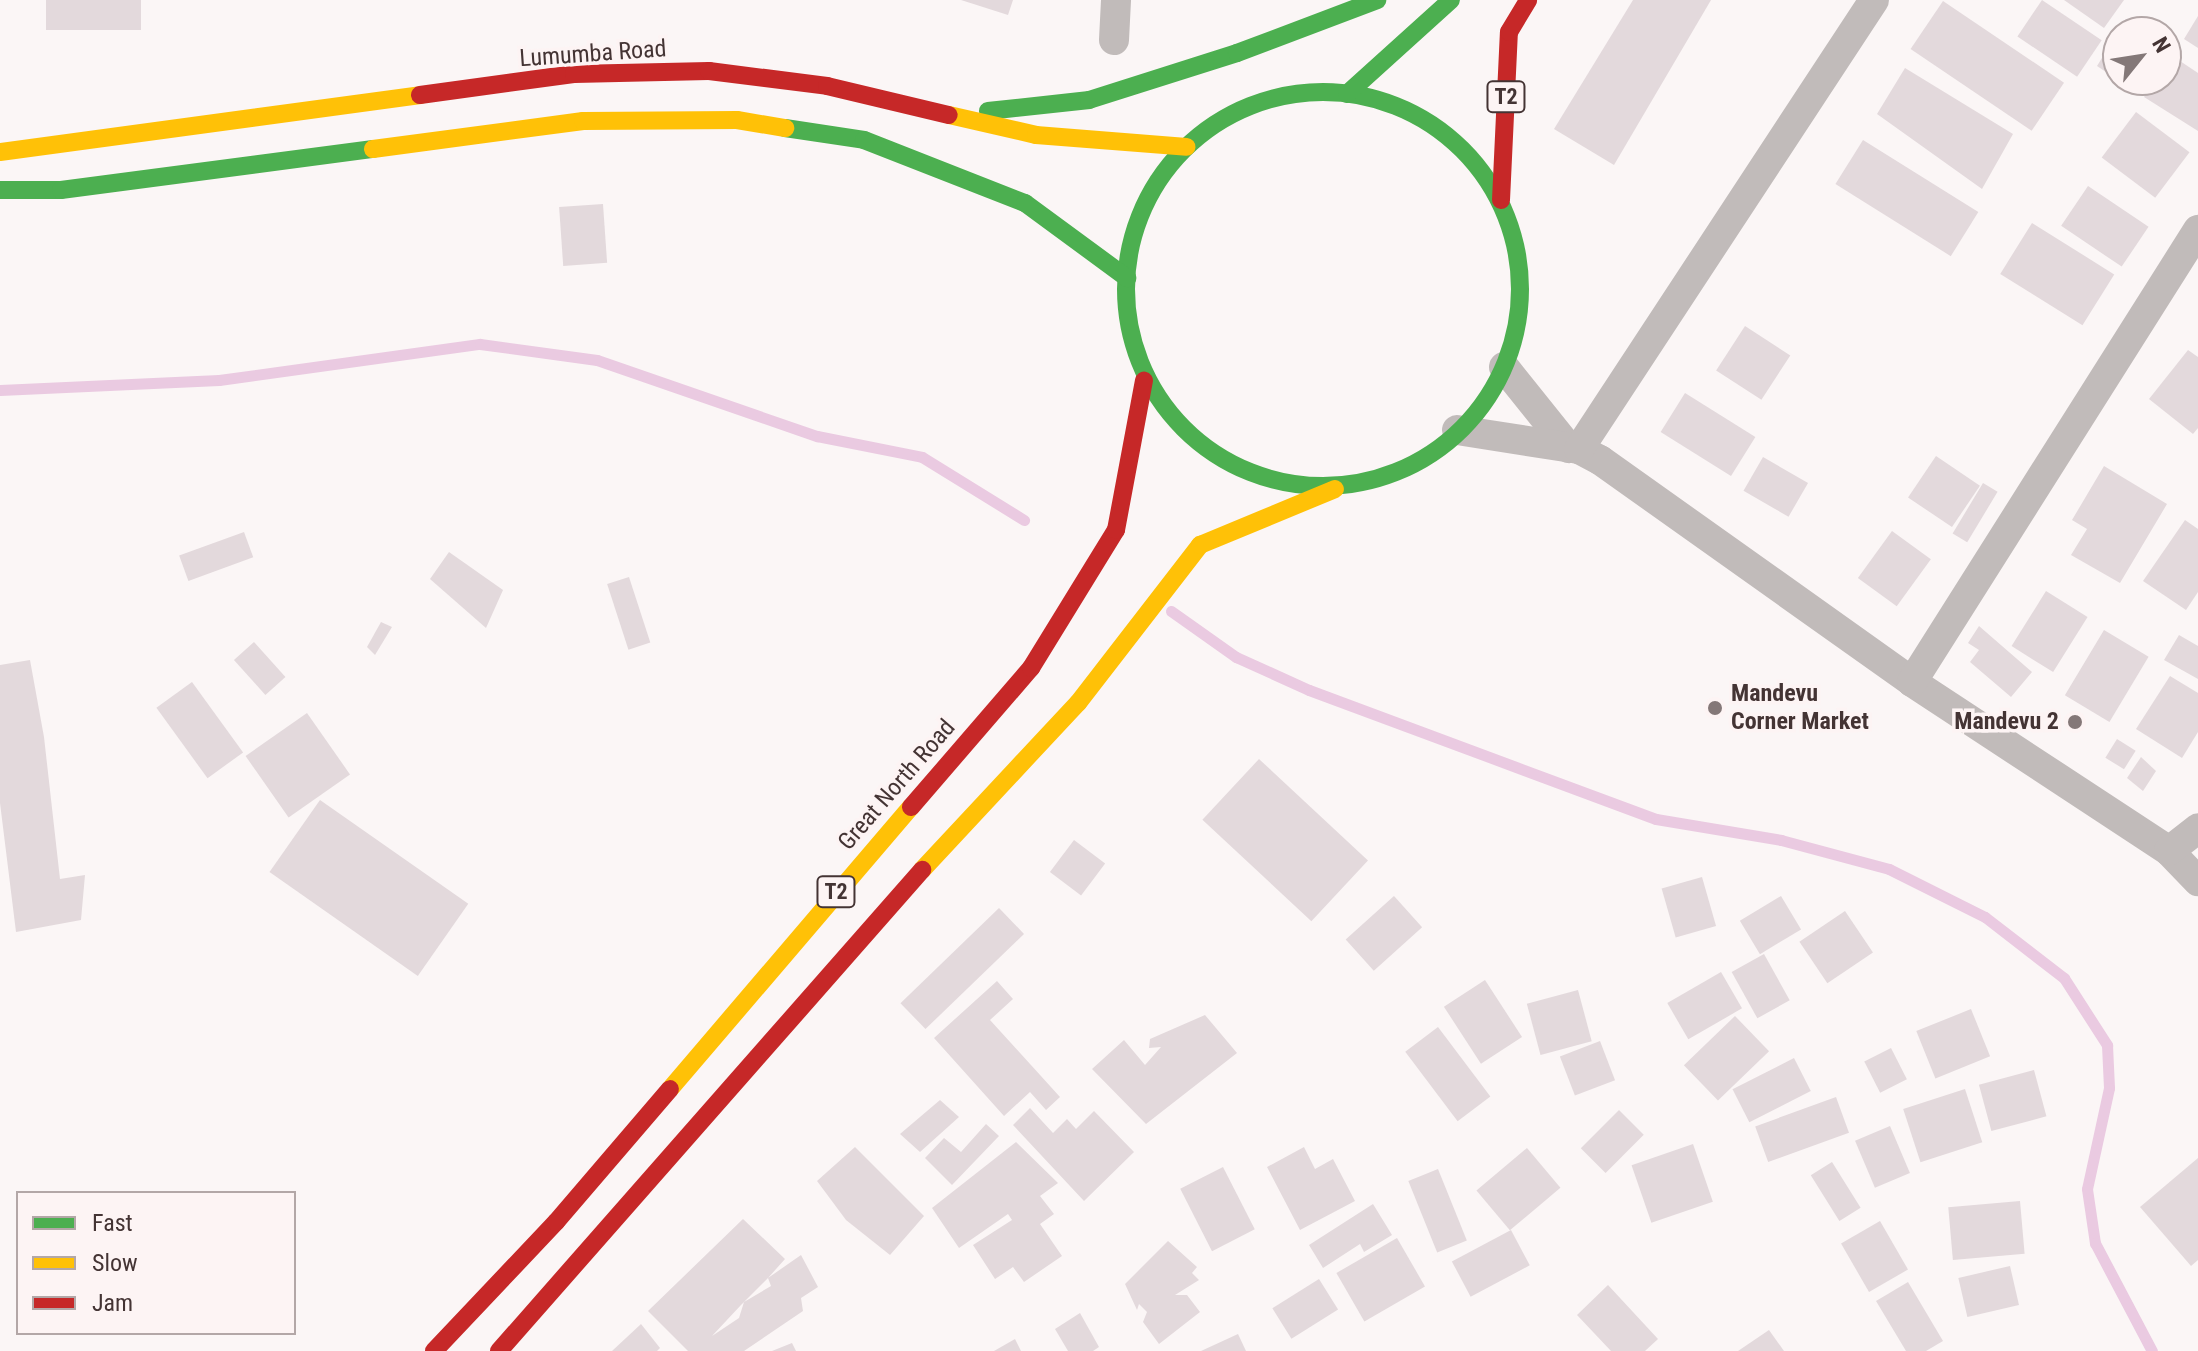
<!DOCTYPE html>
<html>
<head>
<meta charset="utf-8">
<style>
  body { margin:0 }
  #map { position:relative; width:2198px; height:1351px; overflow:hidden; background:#fbf6f6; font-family:"Roboto Condensed",sans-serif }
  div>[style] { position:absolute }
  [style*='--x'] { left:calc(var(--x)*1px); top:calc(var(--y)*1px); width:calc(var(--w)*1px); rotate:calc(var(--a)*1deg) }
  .stream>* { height:11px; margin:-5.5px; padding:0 5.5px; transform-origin:5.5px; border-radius:5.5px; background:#eacae1 }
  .building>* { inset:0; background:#e3d9dc; transform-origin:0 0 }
  .street>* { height:30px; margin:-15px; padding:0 15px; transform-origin:15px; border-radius:15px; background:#c1bbba }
  .fast>* { height:18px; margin:-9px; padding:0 9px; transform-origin:9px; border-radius:9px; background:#4caf50 }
  .fast>.ring { margin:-9px; padding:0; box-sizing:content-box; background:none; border:18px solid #4caf50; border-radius:50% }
  .slow>* { height:18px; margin:-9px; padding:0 9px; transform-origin:9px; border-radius:9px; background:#ffc107 }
  .jam>* { height:18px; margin:-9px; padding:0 9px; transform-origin:9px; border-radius:9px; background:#c62828 }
  .dots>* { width:22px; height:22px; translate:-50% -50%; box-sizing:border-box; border:4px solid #fdf4f4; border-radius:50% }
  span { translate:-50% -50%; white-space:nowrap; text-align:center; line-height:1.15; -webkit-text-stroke:7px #fdf4f4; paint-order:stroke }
  .shield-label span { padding:2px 6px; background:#fdf4f4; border:2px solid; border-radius:6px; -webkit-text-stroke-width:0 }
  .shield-label { font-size:22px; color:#443434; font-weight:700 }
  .street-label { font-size:24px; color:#443434 }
  .poi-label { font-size:24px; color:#443434; font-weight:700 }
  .left { translate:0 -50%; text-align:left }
  .right { translate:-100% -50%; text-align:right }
  .legend { position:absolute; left:16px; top:1191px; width:280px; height:144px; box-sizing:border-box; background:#fdf4f4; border:2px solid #b3a7a7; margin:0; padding:10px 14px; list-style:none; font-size:24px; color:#443434 }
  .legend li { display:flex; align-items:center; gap:16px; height:40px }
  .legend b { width:40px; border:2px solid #b3a7a7 }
  .north { position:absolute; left:2102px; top:16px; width:80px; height:80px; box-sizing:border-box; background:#fdf4f4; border:2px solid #b3a7a7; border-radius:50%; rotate:60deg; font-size:22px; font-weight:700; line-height:32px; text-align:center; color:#443434 }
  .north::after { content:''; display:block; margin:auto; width:28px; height:36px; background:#847878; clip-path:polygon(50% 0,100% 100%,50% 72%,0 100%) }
</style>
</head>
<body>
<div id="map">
  <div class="stream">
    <i style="--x:0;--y:390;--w:219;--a:-2.6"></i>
    <i style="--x:219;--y:380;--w:263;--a:-7.9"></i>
    <i style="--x:480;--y:344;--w:118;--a:7.8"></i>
    <i style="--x:597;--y:360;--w:233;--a:19.1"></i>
    <i style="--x:817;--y:436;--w:107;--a:11.3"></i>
    <i style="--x:922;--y:457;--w:120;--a:31.7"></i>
    <i style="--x:1171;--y:611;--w:80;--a:35.3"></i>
    <i style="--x:1236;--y:657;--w:80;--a:24.3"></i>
    <i style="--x:1309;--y:690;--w:370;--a:20.4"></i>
    <i style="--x:1656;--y:819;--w:127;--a:9.5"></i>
    <i style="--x:1781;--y:840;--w:112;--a:15"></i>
    <i style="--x:1889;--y:869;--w:107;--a:26.6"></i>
    <i style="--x:1985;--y:917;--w:100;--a:37.7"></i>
    <i style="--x:2064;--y:978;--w:80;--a:57.3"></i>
    <i style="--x:2107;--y:1045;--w:43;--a:87.3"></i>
    <i style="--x:2109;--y:1088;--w:103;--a:102.3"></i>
    <i style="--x:2087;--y:1189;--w:55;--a:81.6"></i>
    <i style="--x:2095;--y:1243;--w:122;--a:62.2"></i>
  </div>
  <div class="building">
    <i style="left:46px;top:0;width:95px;height:30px"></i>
    <i style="clip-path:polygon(961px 0,1013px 0,1008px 15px)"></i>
    <i style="clip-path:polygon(1633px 0,1711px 0,1614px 165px,1554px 129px)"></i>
    <i style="left:2042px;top:0;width:72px;height:44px;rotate:34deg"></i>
    <i style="clip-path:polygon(2064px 0,2124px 0,2104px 28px)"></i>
    <i style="left:1943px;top:1px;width:146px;height:58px;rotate:34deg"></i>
    <i style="clip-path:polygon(2198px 16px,2198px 48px,2184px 39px)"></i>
    <i style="clip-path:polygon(2126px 19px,2147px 32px,2118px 32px)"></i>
    <i style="clip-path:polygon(2118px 32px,2118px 80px,2097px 66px)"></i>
    <i style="clip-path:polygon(2171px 55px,2198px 73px,2198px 131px,2144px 97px,2155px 80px,2166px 80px)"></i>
    <i style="clip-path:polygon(1905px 68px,2013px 134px,1982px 189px,1877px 114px)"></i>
    <i style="clip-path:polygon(2118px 80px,2150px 80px,2141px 94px)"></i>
    <i style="left:2136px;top:112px;width:67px;height:57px;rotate:37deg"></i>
    <i style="left:1863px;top:140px;width:136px;height:52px;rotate:32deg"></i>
    <i style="left:2088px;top:186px;width:73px;height:48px;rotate:34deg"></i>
    <i style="left:603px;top:204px;width:59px;height:44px;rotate:86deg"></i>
    <i style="left:2032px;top:223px;width:97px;height:60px;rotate:32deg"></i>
    <i style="left:1745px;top:326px;width:54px;height:53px;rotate:33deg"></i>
    <i style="clip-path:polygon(2188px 350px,2198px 357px,2198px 428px,2193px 434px,2149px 399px)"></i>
    <i style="left:1685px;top:393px;width:83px;height:46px;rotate:32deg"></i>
    <i style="left:1936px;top:456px;width:53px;height:50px;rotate:34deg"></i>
    <i style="left:1763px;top:457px;width:52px;height:39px;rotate:30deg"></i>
    <i style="clip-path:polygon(2104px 466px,2167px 504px,2120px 583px,2071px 555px,2087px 529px,2072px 520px)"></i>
    <i style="left:1983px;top:483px;width:17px;height:59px;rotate:31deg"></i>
    <i style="clip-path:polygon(2185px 520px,2198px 529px,2198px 592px,2186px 610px,2143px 581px)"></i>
    <i style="left:1892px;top:531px;width:48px;height:58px;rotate:36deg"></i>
    <i style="left:244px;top:532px;width:27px;height:69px;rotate:70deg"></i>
    <i style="clip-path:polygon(449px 552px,503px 590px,486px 628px,430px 579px)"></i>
    <i style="left:629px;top:577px;width:69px;height:23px;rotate:72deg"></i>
    <i style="left:2046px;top:591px;width:49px;height:65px;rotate:32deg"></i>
    <i style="clip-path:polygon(381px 622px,392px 627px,375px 655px,367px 647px)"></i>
    <i style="clip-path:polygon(1979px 626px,2032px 672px,2011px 697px,1970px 662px,1979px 650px,1968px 643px)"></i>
    <i style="left:2104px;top:630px;width:52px;height:76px;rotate:31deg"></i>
    <i style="clip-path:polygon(2179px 635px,2198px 646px,2198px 679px,2164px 660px)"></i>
    <i style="left:254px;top:642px;width:47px;height:27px;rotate:48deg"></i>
    <i style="clip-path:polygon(30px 660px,44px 737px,60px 879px,85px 875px,81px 920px,16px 932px,0 803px,0 665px)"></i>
    <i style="clip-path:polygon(2170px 676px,2198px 693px,2198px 732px,2182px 758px,2136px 729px)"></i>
    <i style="left:192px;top:682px;width:87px;height:44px;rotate:54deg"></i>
    <i style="left:307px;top:713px;width:75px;height:75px;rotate:55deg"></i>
    <i style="left:2117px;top:739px;width:22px;height:22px;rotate:32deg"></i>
    <i style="clip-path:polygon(2141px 757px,2156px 771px,2143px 791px,2127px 778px)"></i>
    <i style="left:1259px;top:759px;width:149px;height:83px;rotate:43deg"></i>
    <i style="left:320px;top:800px;width:181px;height:88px;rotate:35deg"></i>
    <i style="left:1074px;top:840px;width:39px;height:40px;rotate:37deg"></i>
    <i style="left:1702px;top:877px;width:51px;height:42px;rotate:74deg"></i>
    <i style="left:1394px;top:896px;width:42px;height:65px;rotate:48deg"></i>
    <i style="left:1781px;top:896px;width:39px;height:48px;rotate:59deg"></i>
    <i style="left:999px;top:908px;width:36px;height:137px;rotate:46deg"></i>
    <i style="left:1845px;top:911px;width:50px;height:55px;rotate:56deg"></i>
    <i style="left:1764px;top:954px;width:53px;height:37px;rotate:61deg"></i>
    <i style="left:1721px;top:972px;width:42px;height:62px;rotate:60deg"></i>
    <i style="left:1485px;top:980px;width:68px;height:49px;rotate:57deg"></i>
    <i style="clip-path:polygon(997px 981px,1013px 999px,990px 1020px,1060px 1097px,1046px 1110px,1030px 1092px,1004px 1116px,934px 1038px)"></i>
    <i style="left:1578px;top:990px;width:53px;height:53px;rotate:75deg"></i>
    <i style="left:1971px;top:1009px;width:51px;height:59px;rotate:68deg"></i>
    <i style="clip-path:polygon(1205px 1015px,1237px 1053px,1146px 1124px,1092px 1069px,1124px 1040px,1145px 1065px,1161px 1047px,1149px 1048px,1150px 1039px)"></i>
    <i style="left:1735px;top:1016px;width:49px;height:71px;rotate:46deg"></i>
    <i style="left:1438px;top:1027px;width:87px;height:41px;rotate:53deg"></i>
    <i style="left:1600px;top:1041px;width:42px;height:43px;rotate:69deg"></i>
    <i style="left:1891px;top:1048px;width:35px;height:30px;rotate:63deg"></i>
    <i style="left:1794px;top:1058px;width:37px;height:69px;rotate:63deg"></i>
    <i style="left:2034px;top:1070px;width:48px;height:57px;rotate:75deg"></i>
    <i style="left:1965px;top:1089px;width:56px;height:65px;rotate:72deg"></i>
    <i style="left:1836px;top:1097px;width:38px;height:86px;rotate:70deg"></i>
    <i style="clip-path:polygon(940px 1100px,959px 1117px,920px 1152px,900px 1134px)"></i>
    <i style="clip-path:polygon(1030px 1108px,1053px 1133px,1067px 1119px,1076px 1129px,1094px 1111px,1134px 1152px,1084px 1201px,1013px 1125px)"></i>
    <i style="left:1619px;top:1110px;width:35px;height:54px;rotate:45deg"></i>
    <i style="clip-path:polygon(986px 1124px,999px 1136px,952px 1185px,925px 1158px,944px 1138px,961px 1152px)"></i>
    <i style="left:1890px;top:1126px;width:51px;height:38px;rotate:67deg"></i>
    <i style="clip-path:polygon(1016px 1142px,1058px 1183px,1040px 1196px,1054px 1214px,1040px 1224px,1062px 1256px,1024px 1282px,1013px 1267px,995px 1279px,973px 1245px,1012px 1220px,1008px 1214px,959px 1248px,932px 1208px)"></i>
    <i style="left:1693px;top:1144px;width:61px;height:65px;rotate:71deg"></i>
    <i style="clip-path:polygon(855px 1147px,924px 1216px,890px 1255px,846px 1220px,817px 1181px)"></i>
    <i style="clip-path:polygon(1304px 1147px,1315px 1169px,1333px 1159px,1355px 1201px,1300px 1230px,1267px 1167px)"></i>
    <i style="left:1527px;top:1148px;width:52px;height:66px;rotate:50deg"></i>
    <i style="clip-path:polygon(2198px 1158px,2198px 1260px,2191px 1266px,2140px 1207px)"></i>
    <i style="left:1832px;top:1162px;width:54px;height:25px;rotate:58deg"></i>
    <i style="left:1223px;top:1167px;width:70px;height:48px;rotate:63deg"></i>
    <i style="left:1438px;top:1169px;width:77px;height:32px;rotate:68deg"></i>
    <i style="left:2020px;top:1201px;width:53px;height:72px;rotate:85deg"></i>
    <i style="clip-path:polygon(1373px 1204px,1392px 1235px,1364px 1252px,1360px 1244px,1323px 1268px,1309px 1245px)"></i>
    <i style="clip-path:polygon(743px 1219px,785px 1259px,768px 1278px,741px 1305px,712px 1336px,739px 1318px,744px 1302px,771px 1286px,768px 1278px,801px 1255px,818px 1287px,801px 1298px,803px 1311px,744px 1351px,688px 1351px,648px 1311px)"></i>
    <i style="left:1880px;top:1221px;width:56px;height:45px;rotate:60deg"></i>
    <i style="left:1511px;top:1230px;width:40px;height:67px;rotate:62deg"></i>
    <i style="left:1397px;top:1238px;width:56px;height:70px;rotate:60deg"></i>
    <i style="clip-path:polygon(1168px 1241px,1197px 1267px,1192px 1273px,1199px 1280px,1175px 1295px,1187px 1295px,1200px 1312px,1159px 1344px,1143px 1322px,1147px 1312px,1139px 1304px,1137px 1310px,1125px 1284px)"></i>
    <i style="left:2010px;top:1266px;width:40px;height:53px;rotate:77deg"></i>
    <i style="left:1319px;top:1279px;width:36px;height:55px;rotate:58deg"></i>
    <i style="clip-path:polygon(1908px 1282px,1943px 1341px,1926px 1351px,1906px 1351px,1876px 1301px)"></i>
    <i style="clip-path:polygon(1608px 1285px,1658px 1339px,1645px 1351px,1611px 1351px,1577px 1315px)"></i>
    <i style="clip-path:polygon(1080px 1313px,1099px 1347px,1093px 1351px,1068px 1351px,1055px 1329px)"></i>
    <i style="clip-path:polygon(641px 1324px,660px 1348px,657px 1351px,612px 1351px)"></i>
    <i style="clip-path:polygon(1769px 1330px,1784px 1351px,1738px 1351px)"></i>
    <i style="clip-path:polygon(1238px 1334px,1246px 1351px,1201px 1351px)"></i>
    <i style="clip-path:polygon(1015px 1339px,1021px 1351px,994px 1351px)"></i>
    <i style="clip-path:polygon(792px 1343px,796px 1351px,772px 1351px)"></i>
  </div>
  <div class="street">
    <i style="--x:1114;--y:40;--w:40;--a:-87.1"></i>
    <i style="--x:1504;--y:367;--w:104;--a:51.3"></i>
    <i style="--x:1457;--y:430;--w:123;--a:8.9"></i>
    <i style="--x:1579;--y:449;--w:24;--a:28"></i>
    <i style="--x:1600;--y:460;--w:383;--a:35.4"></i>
    <i style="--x:1912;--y:682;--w:308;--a:33.3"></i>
    <i style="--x:2169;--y:851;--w:42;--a:46"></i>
    <i style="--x:1579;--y:449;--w:537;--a:-56.69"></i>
    <i style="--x:1912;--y:682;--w:535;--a:-57.68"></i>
    <i style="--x:2169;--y:851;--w:37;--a:-38"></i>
  </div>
  <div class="fast">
    <i class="ring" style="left:1126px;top:92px;width:376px;height:376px"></i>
    <i style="--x:1347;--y:94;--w:140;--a:-42.1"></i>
    <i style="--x:988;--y:111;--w:102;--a:-6.2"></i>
    <i style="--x:1089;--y:100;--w:155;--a:-17.6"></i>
    <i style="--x:1237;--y:53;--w:150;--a:-20.7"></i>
    <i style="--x:785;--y:128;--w:80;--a:8.6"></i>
    <i style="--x:864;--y:140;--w:173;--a:21.4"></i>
    <i style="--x:1025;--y:203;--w:127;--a:36.3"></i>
    <i style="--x:0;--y:190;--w:61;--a:0"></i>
    <i style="--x:61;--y:190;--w:315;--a:-7.5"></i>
  </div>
  <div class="slow">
    <i style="--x:949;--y:115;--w:89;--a:12.9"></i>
    <i style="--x:1036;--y:135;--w:151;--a:4.5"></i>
    <i style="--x:373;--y:149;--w:212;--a:-7.6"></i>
    <i style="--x:583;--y:121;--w:154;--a:-0.4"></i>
    <i style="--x:737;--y:120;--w:49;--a:9.5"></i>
    <i style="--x:0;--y:152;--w:424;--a:-7.7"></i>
    <i style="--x:922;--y:870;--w:229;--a:-47"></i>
    <i style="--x:1078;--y:703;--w:200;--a:-52.3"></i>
    <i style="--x:1200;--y:545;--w:146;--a:-22.5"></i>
    <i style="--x:670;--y:1089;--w:371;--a:-49.5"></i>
  </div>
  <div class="jam">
    <i style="--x:420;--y:95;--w:155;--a:-7.8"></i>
    <i style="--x:574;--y:74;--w:135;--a:-1.3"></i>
    <i style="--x:709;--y:71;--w:119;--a:7.2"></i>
    <i style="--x:827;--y:86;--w:125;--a:13.4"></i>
    <i style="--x:1501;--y:200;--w:168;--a:-87.3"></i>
    <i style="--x:1509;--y:32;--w:37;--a:-59"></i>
    <i style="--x:911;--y:807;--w:184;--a:-49.2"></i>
    <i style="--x:1031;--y:668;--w:162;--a:-58.4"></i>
    <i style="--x:1116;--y:530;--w:152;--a:-79.4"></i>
    <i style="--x:434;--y:1351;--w:178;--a:-46.6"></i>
    <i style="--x:556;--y:1222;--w:175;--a:-49.4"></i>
    <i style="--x:499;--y:1351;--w:641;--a:-48.67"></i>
  </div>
  <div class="dots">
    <i style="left:1715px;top:708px;background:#847878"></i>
    <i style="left:2075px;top:722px;background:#847878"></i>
  </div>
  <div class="shield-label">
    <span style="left:1506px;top:97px">T2</span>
    <span style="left:836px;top:892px">T2</span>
  </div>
  <div class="street-label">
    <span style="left:593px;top:54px;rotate:-4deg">Lumumba Road</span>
    <span style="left:897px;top:785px;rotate:-49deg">Great North Road</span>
  </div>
  <div class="poi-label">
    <span class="left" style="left:1731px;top:708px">Mandevu<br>Corner Market</span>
    <span class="right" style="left:2059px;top:722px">Mandevu 2</span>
  </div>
  <ul class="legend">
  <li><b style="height:10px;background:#4caf50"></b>Fast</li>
  <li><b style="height:10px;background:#ffc107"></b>Slow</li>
  <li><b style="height:10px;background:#c62828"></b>Jam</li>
  </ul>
  <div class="north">N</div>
</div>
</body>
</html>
